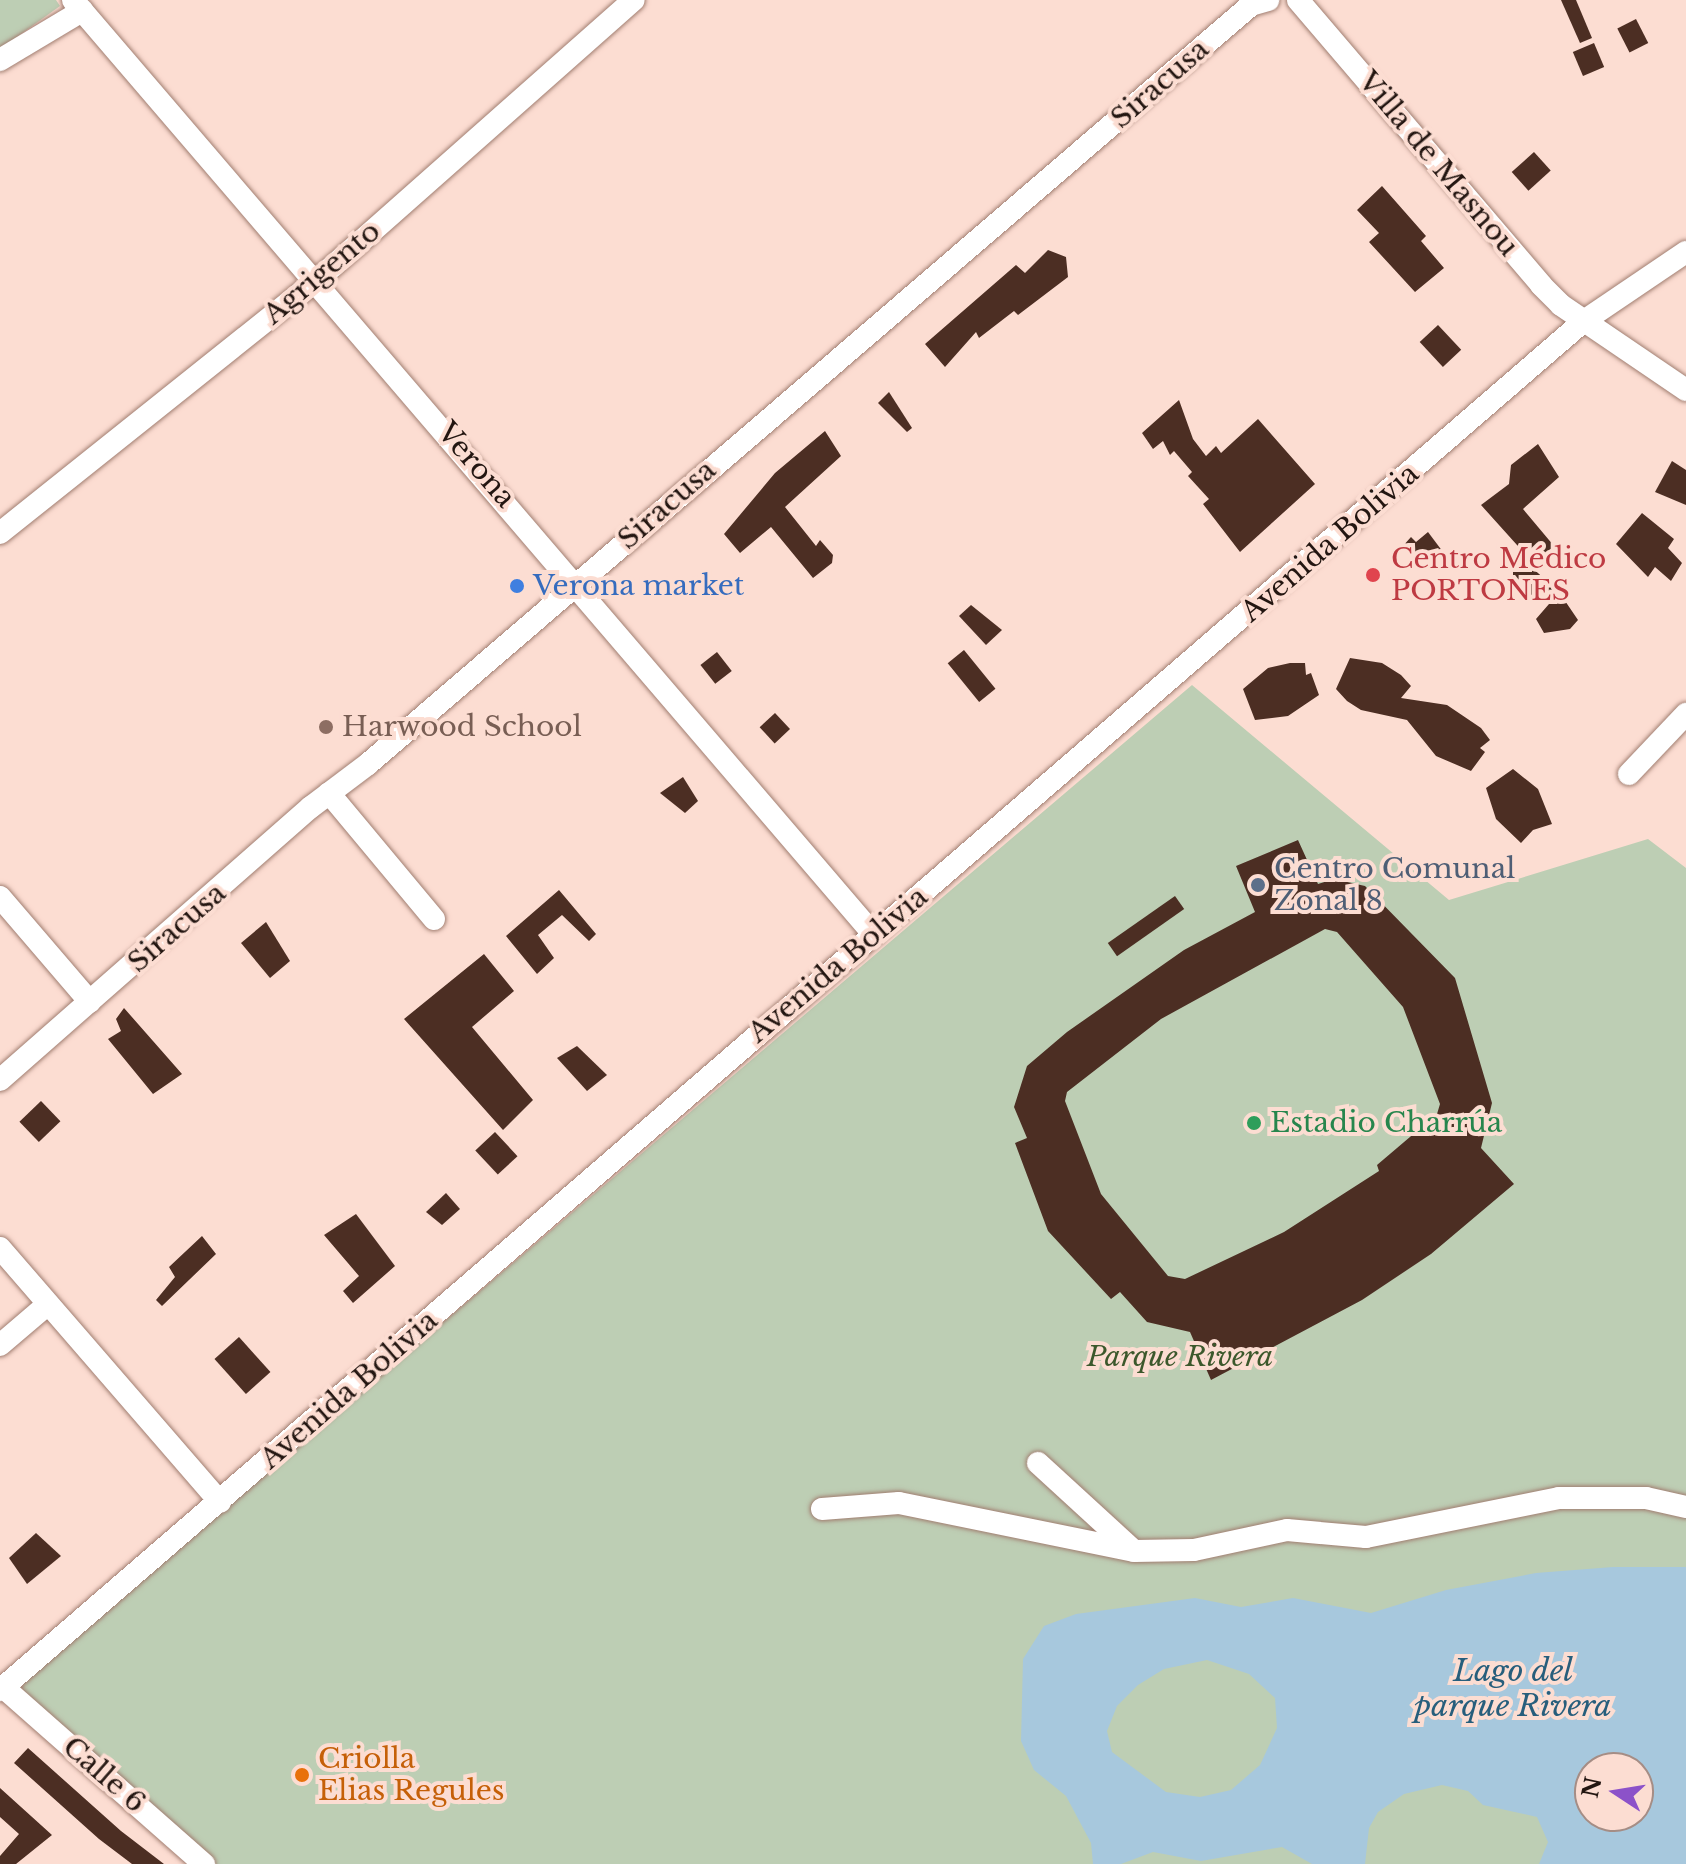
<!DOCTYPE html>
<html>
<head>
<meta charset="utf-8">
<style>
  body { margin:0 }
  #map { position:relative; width:1686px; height:1864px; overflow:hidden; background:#fcddd2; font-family:"Libre Baskerville",serif }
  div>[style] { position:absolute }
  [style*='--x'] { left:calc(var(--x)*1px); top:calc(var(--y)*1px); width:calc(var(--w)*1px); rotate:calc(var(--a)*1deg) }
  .green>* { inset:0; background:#bdceb4 }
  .water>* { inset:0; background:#a7c8dd }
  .building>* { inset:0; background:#4c2e23; transform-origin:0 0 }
  .roads { filter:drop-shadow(0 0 2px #a17e71) drop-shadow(0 0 2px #a17e71) }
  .minor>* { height:22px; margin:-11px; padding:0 11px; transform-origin:11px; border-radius:11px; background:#fff }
  .dots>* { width:22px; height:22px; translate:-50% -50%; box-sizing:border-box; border:4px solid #fcddd2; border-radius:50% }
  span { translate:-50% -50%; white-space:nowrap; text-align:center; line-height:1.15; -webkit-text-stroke:8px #fcddd2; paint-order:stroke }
  .street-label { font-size:28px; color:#231611 }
  .health-label { font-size:28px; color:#be3a42 }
  .left { translate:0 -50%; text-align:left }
  .shop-label { font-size:28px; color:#366cbe }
  .education-label { font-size:28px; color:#785e54 }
  .service-label { font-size:28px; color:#4e5e75 }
  .leisure-label { font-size:28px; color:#27864d }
  .park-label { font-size:28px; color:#3c582c; font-style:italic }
  .food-label { font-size:28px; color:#c56008 }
  .water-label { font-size:30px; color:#275e7c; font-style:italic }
  .north { position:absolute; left:1574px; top:1752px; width:80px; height:80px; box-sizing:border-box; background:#fcddd2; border:2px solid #a58d85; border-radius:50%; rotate:282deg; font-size:22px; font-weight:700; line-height:32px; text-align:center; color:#231611 }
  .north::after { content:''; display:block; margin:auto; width:28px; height:36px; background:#8c52c9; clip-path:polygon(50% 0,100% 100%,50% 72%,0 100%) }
</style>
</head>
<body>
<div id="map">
  <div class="green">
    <i style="clip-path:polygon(0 0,56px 0,60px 6px,0 49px)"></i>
    <i style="clip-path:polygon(evenodd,1192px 685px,1449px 900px,1648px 839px,1686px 868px,1686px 1864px,211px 1864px,21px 1688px,30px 1674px,1192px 685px,1590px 1768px,1638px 1768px,1638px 1816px,1590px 1816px,1590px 1768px)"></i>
  </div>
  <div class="water">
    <i style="clip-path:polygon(evenodd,1613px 1567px,1686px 1567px,1686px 1864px,1539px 1864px,1548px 1842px,1537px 1817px,1483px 1805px,1468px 1791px,1442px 1785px,1404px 1794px,1378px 1812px,1369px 1828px,1365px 1864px,1312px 1864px,1282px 1847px,1201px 1861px,1153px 1852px,1121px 1864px,1093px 1864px,1091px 1843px,1066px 1796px,1034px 1770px,1021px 1741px,1023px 1659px,1044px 1626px,1076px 1614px,1195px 1598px,1241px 1607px,1293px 1598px,1371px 1613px,1446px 1590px,1536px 1573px,1613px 1567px,1207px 1660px,1249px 1674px,1275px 1698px,1277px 1728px,1260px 1765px,1231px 1790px,1200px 1797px,1166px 1792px,1112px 1752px,1107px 1731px,1117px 1706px,1138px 1685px,1164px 1669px,1207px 1660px,1613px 1567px,1638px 1768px,1638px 1816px,1590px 1816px,1590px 1768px,1638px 1768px)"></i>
  </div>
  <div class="building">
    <i style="clip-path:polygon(1561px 0,1576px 0,1592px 38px,1580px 43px)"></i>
    <i style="left:1636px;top:19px;width:27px;height:21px;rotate:63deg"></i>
    <i style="left:1594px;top:43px;width:26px;height:23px;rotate:67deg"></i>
    <i style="left:1534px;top:152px;width:25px;height:30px;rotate:48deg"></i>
    <i style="clip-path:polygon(1382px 186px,1426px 236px,1421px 241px,1444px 268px,1415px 292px,1369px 242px,1379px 233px,1357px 210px)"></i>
    <i style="clip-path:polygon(1048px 250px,1066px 257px,1068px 277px,1018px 315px,1014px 311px,979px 338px,976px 332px,945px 367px,925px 344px,1016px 265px,1025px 273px)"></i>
    <i style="left:1438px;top:325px;width:34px;height:25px;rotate:47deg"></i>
    <i style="clip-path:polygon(889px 392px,912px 428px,907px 432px,878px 403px)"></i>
    <i style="clip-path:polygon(1179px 400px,1193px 439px,1206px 456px,1216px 446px,1221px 453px,1258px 419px,1315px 484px,1240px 552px,1203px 504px,1209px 499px,1188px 476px,1192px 472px,1174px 451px,1170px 455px,1163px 441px,1153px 449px,1142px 433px)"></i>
    <i style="clip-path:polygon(825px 431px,841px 456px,785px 507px,816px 546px,820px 540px,833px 555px,832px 563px,813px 578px,771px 527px,740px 553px,724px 534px,775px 473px)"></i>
    <i style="clip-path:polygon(1538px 444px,1559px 477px,1523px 509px,1554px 546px,1534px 564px,1481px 505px,1509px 484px,1511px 465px)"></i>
    <i style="clip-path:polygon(1672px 461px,1686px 470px,1686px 505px,1655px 492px)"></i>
    <i style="clip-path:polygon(1642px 513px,1674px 539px,1668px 548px,1682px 563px,1671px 581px,1655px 567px,1648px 577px,1616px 544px)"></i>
    <i style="clip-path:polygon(1428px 532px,1449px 560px,1435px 570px,1425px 556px,1416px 564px,1402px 547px,1411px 537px,1416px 542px)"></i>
    <i style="clip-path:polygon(1528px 564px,1559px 592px,1578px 620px,1570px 629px,1544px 633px,1536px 619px,1549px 604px,1513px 587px,1513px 572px)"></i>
    <i style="clip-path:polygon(971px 605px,1002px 630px,986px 645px,959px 616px)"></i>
    <i style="left:964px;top:650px;width:50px;height:21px;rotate:51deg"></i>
    <i style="left:717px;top:652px;width:24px;height:21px;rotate:52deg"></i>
    <i style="clip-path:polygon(1350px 658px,1382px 663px,1401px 675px,1411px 686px,1401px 698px,1447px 705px,1481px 728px,1490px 740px,1480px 748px,1485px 752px,1471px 771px,1436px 756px,1407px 720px,1361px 710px,1347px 701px,1336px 689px)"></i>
    <i style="clip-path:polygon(1290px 663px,1305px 663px,1306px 675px,1311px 673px,1319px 695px,1288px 716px,1255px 720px,1243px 689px,1268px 668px)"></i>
    <i style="left:775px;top:713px;width:22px;height:21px;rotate:47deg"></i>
    <i style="clip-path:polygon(1513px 769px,1538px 789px,1552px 824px,1533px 830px,1521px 843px,1496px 819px,1486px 788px)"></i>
    <i style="clip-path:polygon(683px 777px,698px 801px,685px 813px,660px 793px)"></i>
    <i style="clip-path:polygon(evenodd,1298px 840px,1318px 884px,1334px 879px,1365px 886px,1455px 978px,1492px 1103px,1481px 1148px,1514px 1184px,1431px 1254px,1362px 1300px,1211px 1380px,1190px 1332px,1147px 1322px,1120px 1292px,1111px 1299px,1048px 1231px,1015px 1143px,1027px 1138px,1014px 1107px,1027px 1066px,1067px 1032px,1184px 950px,1255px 912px,1236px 866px,1298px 840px,1325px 929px,1337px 932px,1403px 1007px,1440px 1104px,1437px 1114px,1377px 1165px,1379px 1171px,1284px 1232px,1185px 1279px,1168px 1276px,1101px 1194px,1065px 1101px,1067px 1092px,1161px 1019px,1325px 929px)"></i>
    <i style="clip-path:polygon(559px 890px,596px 934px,589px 941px,562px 915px,538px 935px,554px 958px,537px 974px,506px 936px)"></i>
    <i style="left:1175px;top:896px;width:16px;height:82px;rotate:55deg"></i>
    <i style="clip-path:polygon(266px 922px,290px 961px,270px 978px,241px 943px)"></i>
    <i style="clip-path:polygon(484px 954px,514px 991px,472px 1027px,533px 1100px,503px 1130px,404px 1019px)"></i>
    <i style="clip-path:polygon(124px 1008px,182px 1074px,153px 1094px,108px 1039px,121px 1031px,116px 1019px)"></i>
    <i style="clip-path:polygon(577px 1046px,607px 1075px,587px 1091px,557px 1058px)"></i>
    <i style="left:41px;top:1101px;width:28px;height:30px;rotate:46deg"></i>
    <i style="left:495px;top:1132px;width:33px;height:27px;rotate:47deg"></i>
    <i style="clip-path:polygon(446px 1193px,460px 1209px,442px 1225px,426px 1212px)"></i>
    <i style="clip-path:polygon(356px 1214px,395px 1266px,353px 1303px,343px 1291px,359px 1276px,324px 1235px)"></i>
    <i style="clip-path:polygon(202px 1236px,216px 1254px,162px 1306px,156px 1300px,175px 1277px,169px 1267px)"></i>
    <i style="left:239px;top:1337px;width:47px;height:33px;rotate:48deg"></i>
    <i style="clip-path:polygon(36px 1533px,61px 1556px,27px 1584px,9px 1558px)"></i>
    <i style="clip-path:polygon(28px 1748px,121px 1831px,164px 1864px,132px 1864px,99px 1839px,14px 1763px)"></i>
    <i style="clip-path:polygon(0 1788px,52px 1835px,16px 1864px,0 1864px,0 1856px,19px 1834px,0 1817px)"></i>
  </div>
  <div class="roads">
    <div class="minor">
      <i style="--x:73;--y:0;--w:1231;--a:49.41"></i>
      <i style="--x:1298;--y:0;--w:375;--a:49.5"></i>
      <i style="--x:1541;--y:285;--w:28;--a:45"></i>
      <i style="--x:1561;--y:305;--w:151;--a:34.2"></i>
      <i style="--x:0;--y:60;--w:96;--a:-30.9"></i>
      <i style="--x:0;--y:533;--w:404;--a:-38.6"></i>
      <i style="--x:316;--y:281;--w:424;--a:-41.5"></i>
      <i style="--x:1629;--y:774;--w:83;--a:-46.5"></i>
      <i style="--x:329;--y:793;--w:164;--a:50.2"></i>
      <i style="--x:0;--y:897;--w:138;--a:49.4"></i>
      <i style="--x:0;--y:1080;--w:414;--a:-41.3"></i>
      <i style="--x:311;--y:807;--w:71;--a:-37"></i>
      <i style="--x:368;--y:764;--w:1164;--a:-40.68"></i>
      <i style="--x:1251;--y:5;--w:18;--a:-16"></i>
      <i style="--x:0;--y:1248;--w:336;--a:49.1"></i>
      <i style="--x:0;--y:1345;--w:63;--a:-40.5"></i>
      <i style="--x:1038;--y:1463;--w:129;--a:42.5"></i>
      <i style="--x:822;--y:1509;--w:77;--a:-4.5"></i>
      <i style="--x:899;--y:1503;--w:240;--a:11.5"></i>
      <i style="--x:1134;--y:1551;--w:60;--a:-1"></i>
      <i style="--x:1194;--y:1550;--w:95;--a:-12.1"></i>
      <i style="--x:1287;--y:1530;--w:79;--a:5.1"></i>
      <i style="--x:1366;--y:1537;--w:197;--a:-11.4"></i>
      <i style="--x:1559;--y:1498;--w:87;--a:0"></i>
      <i style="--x:1646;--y:1498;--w:41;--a:12.7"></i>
      <i style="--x:3;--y:1687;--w:268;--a:41.4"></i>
      <i style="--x:0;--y:1690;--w:2094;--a:-40.84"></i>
      <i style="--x:1584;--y:321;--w:123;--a:-34.1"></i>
    </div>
  </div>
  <div class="dots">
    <i style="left:1373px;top:575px;background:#e0444e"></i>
    <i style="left:517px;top:586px;background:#3f7fe0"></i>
    <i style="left:326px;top:727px;background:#8d6e63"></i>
    <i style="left:1258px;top:885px;background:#5c6f8a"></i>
    <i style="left:1254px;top:1123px;background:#2e9e5b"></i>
    <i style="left:302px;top:1775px;background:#e8710a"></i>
  </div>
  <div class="street-label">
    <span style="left:1160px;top:84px;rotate:-41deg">Siracusa</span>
    <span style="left:1438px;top:164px;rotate:50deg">Villa de Masnou</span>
    <span style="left:322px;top:273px;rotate:-40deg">Agrigento</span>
    <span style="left:476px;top:465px;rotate:49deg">Verona</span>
    <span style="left:667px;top:505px;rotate:-41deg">Siracusa</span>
    <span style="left:1330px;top:543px;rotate:-41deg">Avenida Bolivia</span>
    <span style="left:177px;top:928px;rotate:-41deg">Siracusa</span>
    <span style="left:838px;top:965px;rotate:-40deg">Avenida Bolivia</span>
    <span style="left:349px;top:1390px;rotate:-41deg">Avenida Bolivia</span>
    <span style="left:104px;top:1775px;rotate:41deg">Calle 6</span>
  </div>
  <div class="health-label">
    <span class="left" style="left:1391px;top:575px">Centro Médico<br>PORTONES</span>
  </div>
  <div class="shop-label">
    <span class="left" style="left:533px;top:586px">Verona market</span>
  </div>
  <div class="education-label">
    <span class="left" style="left:342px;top:727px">Harwood School</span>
  </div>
  <div class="service-label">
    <span class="left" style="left:1274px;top:885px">Centro Comunal<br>Zonal 8</span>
  </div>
  <div class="leisure-label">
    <span class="left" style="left:1270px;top:1123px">Estadio Charrúa</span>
  </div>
  <div class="park-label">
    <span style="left:1180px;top:1357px">Parque Rivera</span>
  </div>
  <div class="food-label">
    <span class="left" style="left:318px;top:1775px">Criolla<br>Elias Regules</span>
  </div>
  <div class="water-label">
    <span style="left:1513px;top:1688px">Lago del<br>parque Rivera</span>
  </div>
  <div class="north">N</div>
</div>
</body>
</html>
